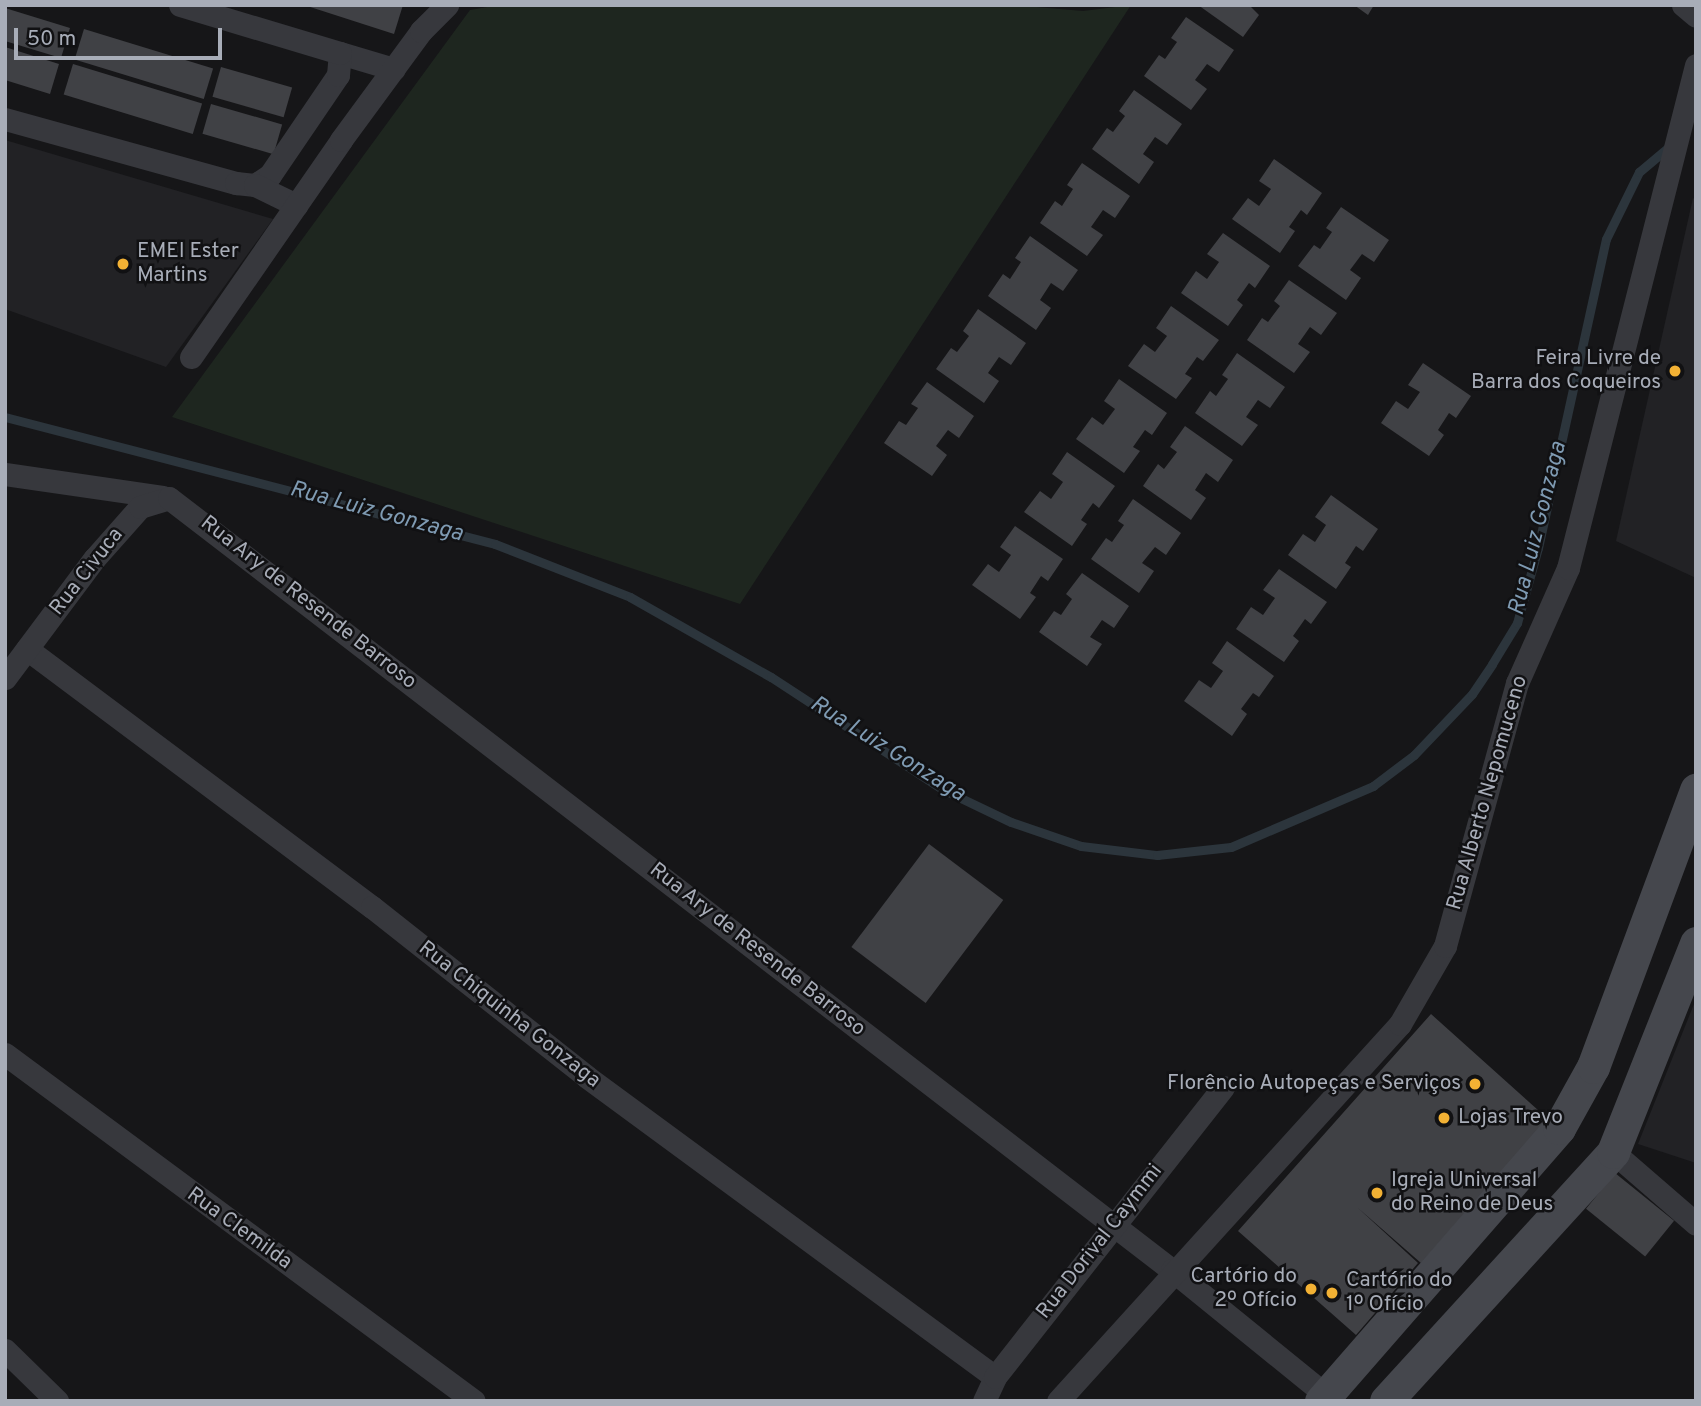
<!DOCTYPE html>
<html>
<head>
<meta charset="utf-8">
<style>
  body { margin:0 }
  #map { position:relative; width:1701px; height:1406px; overflow:hidden; background:#161618; font-family:Overpass,sans-serif }
  div>[style] { position:absolute }
  [style*='--x'] { left:calc(var(--x)*1px); top:calc(var(--y)*1px); width:calc(var(--w)*1px); rotate:calc(var(--a)*1deg) }
  .built>* { inset:0; background:#222225 }
  .green>* { inset:0; background:#1e261f }
  .stream>* { height:9px; margin:-4.5px; padding:0 4.5px; transform-origin:4.5px; border-radius:4.5px; background:#2c353c }
  .building>* { inset:0; background:#404145; transform-origin:0 0 }
  .street>* { height:23px; margin:-11.5px; padding:0 11.5px; transform-origin:11.5px; border-radius:11.5px; background:#37383d }
  .secondary>* { height:33px; margin:-16.5px; padding:0 16.5px; transform-origin:16.5px; border-radius:16.5px; background:#45474d }
  .dots>* { width:19px; height:19px; translate:-50% -50%; box-sizing:border-box; border:4px solid #111113; border-radius:50% }
  span { translate:-50% -50%; white-space:nowrap; text-align:center; line-height:1.15; -webkit-text-stroke:5px #111113; paint-order:stroke }
  .poi-label { font-size:21px; color:#a8adb8 }
  .left { translate:0 -50%; text-align:left }
  .right { translate:-100% -50%; text-align:right }
  .street-label { font-size:21px; color:#a8adb8 }
  .water-label { font-size:23px; color:#7f9bb3; font-style:italic }
  .frame { position:absolute; inset:0; border:7px solid #a8adb8; pointer-events:none }
  .scale { position:absolute; left:14px; top:28px; width:208px; height:32px; box-sizing:border-box; border:4px solid #a8adb8; border-top:0; padding-left:9px; font-size:21px; line-height:24px; white-space:nowrap; color:#a8adb8; -webkit-text-stroke:5px #111113; paint-order:stroke }
</style>
</head>
<body>
<div id="map">
  <div class="built">
    <i style="clip-path:polygon(5px 140px,273px 219px,166px 367px,5px 309px)"></i>
    <i style="clip-path:polygon(1693px 198px,1696px 201px,1696px 578px,1616px 541px)"></i>
    <i style="clip-path:polygon(1696px 999px,1696px 1163px,1638px 1144px)"></i>
  </div>
  <div class="green">
    <i style="clip-path:polygon(499px 5px,1012px 5px,1083px 11px,1131px 5px,740px 604px,172px 417px,470px 10px)"></i>
  </div>
  <div class="stream">
    <i style="--x:5;--y:417;--w:506;--a:14.53"></i>
    <i style="--x:495;--y:544;--w:145;--a:21.4"></i>
    <i style="--x:630;--y:597;--w:162;--a:29.6"></i>
    <i style="--x:771;--y:677;--w:204;--a:33.2"></i>
    <i style="--x:942;--y:789;--w:76;--a:25.6"></i>
    <i style="--x:1011;--y:822;--w:74;--a:18.9"></i>
    <i style="--x:1081;--y:846;--w:77;--a:6.8"></i>
    <i style="--x:1157;--y:855;--w:74;--a:-6.2"></i>
    <i style="--x:1231;--y:847;--w:155;--a:-23.2"></i>
    <i style="--x:1373;--y:786;--w:51;--a:-37.1"></i>
    <i style="--x:1414;--y:755;--w:84;--a:-46.4"></i>
    <i style="--x:1472;--y:694;--w:36;--a:-56"></i>
    <i style="--x:1492;--y:664;--w:48;--a:-58.6"></i>
    <i style="--x:1517;--y:623;--w:78;--a:-74.4"></i>
    <i style="--x:1538;--y:548;--w:316;--a:-77.6"></i>
    <i style="--x:1606;--y:239;--w:75;--a:-63.8"></i>
    <i style="--x:1639;--y:172;--w:40;--a:-40"></i>
  </div>
  <div class="building">
    <i style="clip-path:polygon(304px 5px,403px 5px,394px 34px)"></i>
    <i style="clip-path:polygon(1198px 5px,1249px 5px,1259px 15px,1243px 37px)"></i>
    <i style="clip-path:polygon(1354px 5px,1374px 5px,1368px 15px)"></i>
    <i style="clip-path:polygon(5px 8px,70px 28px,61px 58px,5px 41px)"></i>
    <i style="clip-path:polygon(1186px 17px,1234px 50px,1219px 72px,1207px 64px,1195px 80px,1207px 89px,1191px 110px,1144px 76px,1159px 55px,1165px 59px,1177px 42px,1171px 38px)"></i>
    <i style="left:84px;top:29px;width:135px;height:32px;rotate:17deg"></i>
    <i style="clip-path:polygon(5px 47px,59px 64px,50px 94px,5px 80px)"></i>
    <i style="left:73px;top:64px;width:135px;height:32px;rotate:17deg"></i>
    <i style="left:221px;top:67px;width:74px;height:31px;rotate:16deg"></i>
    <i style="clip-path:polygon(1134px 90px,1182px 124px,1167px 145px,1155px 137px,1143px 154px,1154px 162px,1139px 184px,1092px 149px,1107px 128px,1113px 132px,1125px 116px,1119px 111px)"></i>
    <i style="left:211px;top:104px;width:74px;height:31px;rotate:16deg"></i>
    <i style="clip-path:polygon(1274px 159px,1322px 193px,1307px 215px,1301px 210px,1289px 227px,1295px 231px,1280px 253px,1232px 219px,1248px 198px,1259px 206px,1271px 189px,1259px 181px)"></i>
    <i style="clip-path:polygon(1082px 163px,1130px 196px,1115px 218px,1103px 210px,1091px 227px,1103px 235px,1087px 256px,1040px 223px,1055px 201px,1062px 206px,1073px 189px,1067px 185px)"></i>
    <i style="clip-path:polygon(1341px 207px,1389px 240px,1374px 262px,1362px 254px,1350px 270px,1361px 278px,1346px 300px,1298px 266px,1314px 245px,1320px 249px,1332px 232px,1326px 228px)"></i>
    <i style="clip-path:polygon(1223px 233px,1270px 266px,1255px 288px,1249px 283px,1237px 300px,1243px 305px,1228px 326px,1181px 293px,1196px 271px,1207px 279px,1219px 262px,1207px 254px)"></i>
    <i style="clip-path:polygon(1030px 236px,1078px 270px,1063px 291px,1051px 283px,1040px 300px,1051px 308px,1036px 330px,988px 296px,1003px 274px,1010px 279px,1021px 262px,1015px 258px)"></i>
    <i style="clip-path:polygon(1289px 280px,1337px 313px,1321px 335px,1310px 327px,1298px 344px,1310px 352px,1294px 373px,1247px 340px,1262px 318px,1268px 322px,1280px 306px,1274px 301px)"></i>
    <i style="clip-path:polygon(1171px 306px,1219px 340px,1203px 361px,1197px 357px,1185px 374px,1192px 378px,1176px 399px,1128px 366px,1144px 344px,1155px 352px,1167px 336px,1156px 328px)"></i>
    <i style="clip-path:polygon(978px 309px,1026px 343px,1011px 365px,999px 357px,988px 373px,999px 381px,984px 403px,936px 369px,951px 348px,957px 352px,969px 336px,963px 331px)"></i>
    <i style="clip-path:polygon(1237px 353px,1285px 387px,1270px 408px,1258px 400px,1246px 417px,1258px 425px,1242px 446px,1195px 413px,1210px 391px,1216px 396px,1228px 379px,1222px 375px)"></i>
    <i style="clip-path:polygon(1423px 363px,1471px 396px,1456px 418px,1449px 413px,1438px 430px,1444px 435px,1429px 456px,1381px 423px,1396px 401px,1408px 409px,1420px 392px,1408px 385px)"></i>
    <i style="clip-path:polygon(1119px 379px,1167px 413px,1152px 435px,1145px 430px,1133px 447px,1140px 451px,1124px 473px,1076px 439px,1092px 417px,1103px 425px,1115px 409px,1104px 401px)"></i>
    <i style="clip-path:polygon(927px 382px,974px 416px,959px 438px,948px 430px,936px 446px,947px 455px,932px 476px,884px 443px,899px 421px,906px 425px,918px 408px,911px 404px)"></i>
    <i style="clip-path:polygon(1185px 426px,1233px 460px,1218px 482px,1206px 473px,1195px 490px,1206px 498px,1191px 520px,1143px 486px,1158px 464px,1164px 469px,1177px 452px,1170px 447px)"></i>
    <i style="clip-path:polygon(1067px 452px,1115px 486px,1099px 508px,1093px 503px,1081px 520px,1087px 524px,1072px 546px,1024px 512px,1040px 491px,1051px 499px,1063px 482px,1052px 474px)"></i>
    <i style="clip-path:polygon(1331px 495px,1378px 529px,1363px 551px,1356px 546px,1345px 563px,1351px 567px,1336px 589px,1288px 555px,1303px 534px,1315px 542px,1326px 525px,1315px 517px)"></i>
    <i style="clip-path:polygon(1133px 499px,1181px 533px,1166px 555px,1155px 547px,1142px 563px,1154px 571px,1139px 593px,1091px 559px,1106px 538px,1112px 542px,1124px 525px,1118px 521px)"></i>
    <i style="clip-path:polygon(1015px 526px,1063px 559px,1048px 581px,1041px 576px,1030px 593px,1036px 597px,1020px 619px,972px 585px,988px 564px,999px 572px,1011px 555px,1000px 547px)"></i>
    <i style="clip-path:polygon(1279px 569px,1327px 602px,1311px 624px,1305px 619px,1293px 636px,1299px 641px,1284px 662px,1236px 629px,1251px 607px,1263px 615px,1275px 598px,1263px 590px)"></i>
    <i style="clip-path:polygon(1082px 573px,1129px 606px,1114px 628px,1102px 620px,1090px 637px,1102px 644px,1087px 666px,1039px 632px,1054px 611px,1061px 615px,1072px 599px,1066px 594px)"></i>
    <i style="clip-path:polygon(1227px 641px,1274px 676px,1259px 697px,1253px 693px,1241px 709px,1247px 714px,1232px 736px,1184px 701px,1199px 680px,1211px 688px,1223px 671px,1212px 663px)"></i>
    <i style="left:929px;top:844px;width:93px;height:129px;rotate:37deg"></i>
    <i style="clip-path:polygon(1431px 1014px,1548px 1119px,1421px 1263px,1358px 1208px,1418px 1263px,1356px 1335px,1238px 1231px)"></i>
    <i style="left:1615px;top:1173px;width:76px;height:46px;rotate:39deg"></i>
  </div>
  <div class="street">
    <i style="--x:1683;--y:5;--w:17;--a:40"></i>
    <i style="--x:340;--y:53;--w:56;--a:16.5"></i>
    <i style="--x:5;--y:119;--w:240;--a:15.5"></i>
    <i style="--x:236;--y:183;--w:19;--a:6"></i>
    <i style="--x:255;--y:185;--w:18;--a:-34"></i>
    <i style="--x:270;--y:175;--w:121;--a:-55.8"></i>
    <i style="--x:338;--y:75;--w:22;--a:-85"></i>
    <i style="--x:340;--y:53;--w:167;--a:-163.3"></i>
    <i style="--x:255;--y:185;--w:46;--a:26"></i>
    <i style="--x:191;--y:357;--w:264;--a:-55.3"></i>
    <i style="--x:341;--y:140;--w:135;--a:-53.7"></i>
    <i style="--x:421;--y:31;--w:37;--a:-45"></i>
    <i style="--x:5;--y:474;--w:159;--a:8.3"></i>
    <i style="--x:27;--y:649;--w:431;--a:36.8"></i>
    <i style="--x:372;--y:907;--w:274;--a:38.3"></i>
    <i style="--x:587;--y:1077;--w:506;--a:36.33"></i>
    <i style="--x:5;--y:678;--w:149;--a:-53.2"></i>
    <i style="--x:94;--y:559;--w:69;--a:-48.5"></i>
    <i style="--x:140;--y:507;--w:30;--a:-17"></i>
    <i style="--x:169;--y:498;--w:1266;--a:37.59"></i>
    <i style="--x:1172;--y:1270;--w:198;--a:39.1"></i>
    <i style="--x:5;--y:1054;--w:583;--a:36.5"></i>
    <i style="--x:1613;--y:1152;--w:110;--a:40.9"></i>
    <i style="--x:5;--y:1350;--w:73;--a:44.4"></i>
    <i style="--x:984;--y:1401;--w:26;--a:-65"></i>
    <i style="--x:995;--y:1377;--w:369;--a:-51.8"></i>
    <i style="--x:1058;--y:1401;--w:509;--a:-47.79"></i>
    <i style="--x:1400;--y:1024;--w:90;--a:-60"></i>
    <i style="--x:1445;--y:946;--w:273;--a:-74.7"></i>
    <i style="--x:1517;--y:683;--w:126;--a:-66.1"></i>
    <i style="--x:1568;--y:568;--w:519;--a:-75.72"></i>
  </div>
  <div class="secondary">
    <i style="--x:1321;--y:1401;--w:362;--a:-48.9"></i>
    <i style="--x:1559;--y:1128;--w:70;--a:-60.9"></i>
    <i style="--x:1593;--y:1067;--w:296;--a:-69.6"></i>
    <i style="--x:1386;--y:1401;--w:337;--a:-47.6"></i>
    <i style="--x:1613;--y:1152;--w:225;--a:-68.3"></i>
  </div>
  <div class="dots">
    <i style="left:123px;top:264px;background:#f2b134"></i>
    <i style="left:1675px;top:371px;background:#f2b134"></i>
    <i style="left:1475px;top:1084px;background:#f2b134"></i>
    <i style="left:1444px;top:1118px;background:#f2b134"></i>
    <i style="left:1377px;top:1193px;background:#f2b134"></i>
    <i style="left:1311px;top:1289px;background:#f2b134"></i>
    <i style="left:1332px;top:1293px;background:#f2b134"></i>
  </div>
  <div class="poi-label">
    <span class="left" style="left:137px;top:264px">EMEI Ester<br>Martins</span>
    <span class="right" style="left:1661px;top:371px">Feira Livre de<br>Barra dos Coqueiros</span>
    <span class="right" style="left:1461px;top:1084px">Florêncio Autopeças e Serviços</span>
    <span class="left" style="left:1458px;top:1118px">Lojas Trevo</span>
    <span class="left" style="left:1391px;top:1193px">Igreja Universal<br>do Reino de Deus</span>
    <span class="right" style="left:1297px;top:1289px">Cartório do<br>2º Ofício</span>
    <span class="left" style="left:1346px;top:1293px">Cartório do<br>1º Ofício</span>
  </div>
  <div class="street-label">
    <span style="left:87px;top:572px;rotate:-52deg">Rua Civuca</span>
    <span style="left:308px;top:603px;rotate:38deg">Rua Ary de Resende Barroso</span>
    <span style="left:1488px;top:793px;rotate:-74deg">Rua Alberto Nepomuceno</span>
    <span style="left:757px;top:950px;rotate:38deg">Rua Ary de Resende Barroso</span>
    <span style="left:509px;top:1015px;rotate:38deg">Rua Chiquinha Gonzaga</span>
    <span style="left:239px;top:1229px;rotate:36deg">Rua Clemilda</span>
    <span style="left:1100px;top:1242px;rotate:-52deg">Rua Dorival Caymmi</span>
  </div>
  <div class="water-label">
    <span style="left:376px;top:513px;rotate:15deg">Rua Luiz Gonzaga</span>
    <span style="left:1539px;top:529px;rotate:-76deg">Rua Luiz Gonzaga</span>
    <span style="left:887px;top:750px;rotate:32deg">Rua Luiz Gonzaga</span>
  </div>
  <div class="frame"></div>
  <div class="scale">50 m</div>
</div>
</body>
</html>
